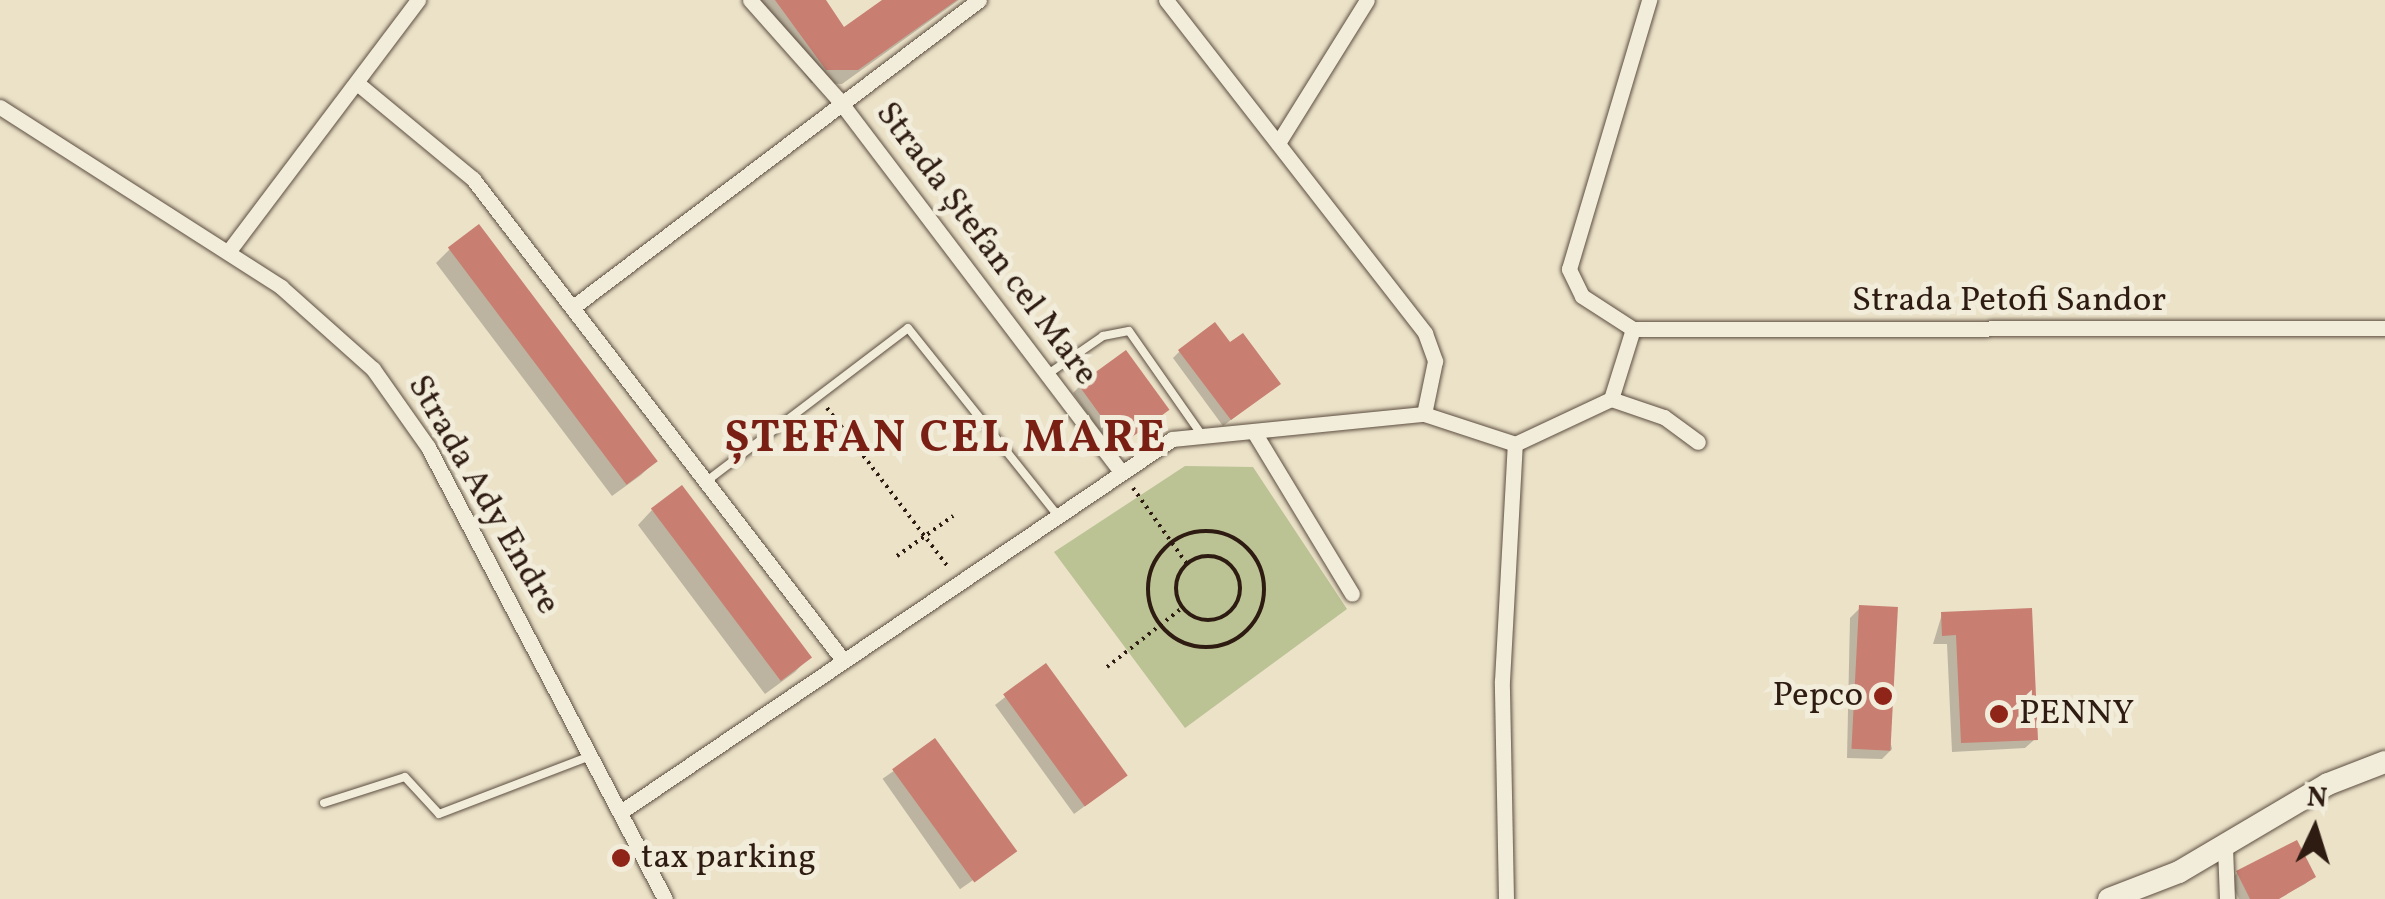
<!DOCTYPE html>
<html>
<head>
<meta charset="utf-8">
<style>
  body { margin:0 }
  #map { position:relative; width:2385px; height:899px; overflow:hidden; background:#ebe2c8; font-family:Vollkorn,serif }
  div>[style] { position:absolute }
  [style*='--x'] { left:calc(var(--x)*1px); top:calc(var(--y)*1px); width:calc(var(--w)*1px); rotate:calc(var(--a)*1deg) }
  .green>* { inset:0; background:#bbc293 }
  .shadow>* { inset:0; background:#0003; transform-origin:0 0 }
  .building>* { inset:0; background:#c87e70; transform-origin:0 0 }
  .path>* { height:4px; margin-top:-2px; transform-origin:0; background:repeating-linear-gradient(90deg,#2e1c12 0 2.5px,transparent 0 7.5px) }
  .path>.ring { margin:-2px; padding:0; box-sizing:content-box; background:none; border:4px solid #2e1c12; border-radius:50% }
  .roads { filter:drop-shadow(0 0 2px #5d4e40) drop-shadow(0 0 2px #5d4e40) }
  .service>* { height:8px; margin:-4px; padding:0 4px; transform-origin:4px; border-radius:4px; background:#f2ecdb }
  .minor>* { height:15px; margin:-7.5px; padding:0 7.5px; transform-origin:7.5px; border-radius:7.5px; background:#f2ecdb }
  .secondary>* { height:22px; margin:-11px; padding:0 11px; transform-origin:11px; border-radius:11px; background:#f2ecdb }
  .dots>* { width:28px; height:28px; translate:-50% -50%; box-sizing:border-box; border:5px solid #f2ecdb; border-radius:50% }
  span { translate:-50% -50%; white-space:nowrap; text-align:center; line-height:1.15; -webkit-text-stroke:10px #f2ecdb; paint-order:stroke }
  .street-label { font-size:35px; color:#2e1c12 }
  .poi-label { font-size:35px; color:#2e1c12 }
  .right { translate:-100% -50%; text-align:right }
  .left { translate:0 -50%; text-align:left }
  .district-label { font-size:45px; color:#7a1f14; font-weight:700; letter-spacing:2.5px }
  .north { position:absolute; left:2265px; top:779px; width:100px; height:100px; -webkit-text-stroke:8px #f2ecdb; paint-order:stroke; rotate:4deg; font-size:28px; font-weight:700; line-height:40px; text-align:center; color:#2e1c12 }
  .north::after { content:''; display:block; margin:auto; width:35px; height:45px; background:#2e1c12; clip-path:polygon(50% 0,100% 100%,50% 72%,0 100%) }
</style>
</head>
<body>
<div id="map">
  <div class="green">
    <i style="clip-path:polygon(1185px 466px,1253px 467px,1347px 609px,1185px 728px,1054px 552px)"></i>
  </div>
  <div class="shadow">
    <i style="clip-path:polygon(751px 0,822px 0,844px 30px,886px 0,959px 0,842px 84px,811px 83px)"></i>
    <i style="clip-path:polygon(450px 249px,655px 461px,641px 475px,612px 496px,436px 263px)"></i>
    <i style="clip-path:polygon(1180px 351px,1270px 390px,1223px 426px,1173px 358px)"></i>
    <i style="clip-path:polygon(1080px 386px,1159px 417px,1113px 449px,1073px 393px)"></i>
    <i style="clip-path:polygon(652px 510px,809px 657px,795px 672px,765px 694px,638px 525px)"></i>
    <i style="clip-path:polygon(1860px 608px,1892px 749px,1882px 759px,1847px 758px,1850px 618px)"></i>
    <i style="clip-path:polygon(1942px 614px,2035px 739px,2025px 748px,1952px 752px,1947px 644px,1933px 644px)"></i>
    <i style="clip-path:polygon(1045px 666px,1115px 784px,1074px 814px,995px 705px)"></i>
    <i style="left:935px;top:742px;width:135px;height:64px;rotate:55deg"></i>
    <i style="clip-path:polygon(2296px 844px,2313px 877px,2305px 884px,2276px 899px,2239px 899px,2230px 881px,2237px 873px)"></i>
  </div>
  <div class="building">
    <i style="clip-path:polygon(775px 0,826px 0,844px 27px,882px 0,957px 0,858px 70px,826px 70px)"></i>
    <i style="left:479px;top:224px;width:297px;height:39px;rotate:53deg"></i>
    <i style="clip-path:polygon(1215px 322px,1230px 342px,1243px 333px,1281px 384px,1231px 420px,1178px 350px)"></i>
    <i style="left:1126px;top:350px;width:74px;height:59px;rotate:54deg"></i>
    <i style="left:682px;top:485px;width:216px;height:39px;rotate:53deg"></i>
    <i style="left:1859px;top:605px;width:39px;height:144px;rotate:3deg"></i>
    <i style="clip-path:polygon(2032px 608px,2038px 740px,1961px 743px,1956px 635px,1942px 636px,1941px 612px)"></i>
    <i style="left:1046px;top:663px;width:139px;height:53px;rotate:54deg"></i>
    <i style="left:935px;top:738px;width:140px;height:53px;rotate:54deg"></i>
    <i style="clip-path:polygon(2297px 840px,2316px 877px,2279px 899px,2250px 899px,2236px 871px)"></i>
  </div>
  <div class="path">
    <i style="--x:827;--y:408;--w:201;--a:52.7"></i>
    <i style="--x:1133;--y:488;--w:93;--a:54.6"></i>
    <i class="ring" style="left:1148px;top:531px;width:112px;height:112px"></i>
    <i style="--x:897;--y:556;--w:69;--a:-35.5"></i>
    <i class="ring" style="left:1176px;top:556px;width:60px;height:60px"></i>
    <i style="--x:1107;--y:667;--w:95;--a:-38.2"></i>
  </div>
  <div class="roads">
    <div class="service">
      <i style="--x:1048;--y:374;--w:67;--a:-34.6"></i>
      <i style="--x:1103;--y:336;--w:26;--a:-11"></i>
      <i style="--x:1129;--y:331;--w:122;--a:55"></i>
      <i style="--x:708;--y:480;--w:251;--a:-37.2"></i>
      <i style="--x:908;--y:328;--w:241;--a:51.4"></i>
      <i style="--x:324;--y:803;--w:85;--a:-17.8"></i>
      <i style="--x:405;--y:777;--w:50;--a:47.4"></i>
      <i style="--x:439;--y:814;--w:162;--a:-21"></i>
      <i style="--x:621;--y:858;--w:21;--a:-28"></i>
    </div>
    <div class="minor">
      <i style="--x:750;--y:0;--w:132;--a:48.4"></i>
      <i style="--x:838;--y:99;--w:468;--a:52.8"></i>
      <i style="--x:1166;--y:0;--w:422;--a:52.1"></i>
      <i style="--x:1425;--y:333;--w:30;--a:70"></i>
      <i style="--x:1435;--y:361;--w:54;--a:101.7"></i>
      <i style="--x:357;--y:83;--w:151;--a:39.6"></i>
      <i style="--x:473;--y:179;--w:607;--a:52.43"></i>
      <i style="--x:0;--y:107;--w:334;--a:32.6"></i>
      <i style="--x:281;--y:287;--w:123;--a:41.7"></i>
      <i style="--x:373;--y:369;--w:95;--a:54.8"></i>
      <i style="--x:428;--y:447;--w:510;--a:62.33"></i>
      <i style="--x:1278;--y:143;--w:168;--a:-58.1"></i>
      <i style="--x:228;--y:252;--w:316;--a:-53"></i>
      <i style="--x:573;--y:307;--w:509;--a:-37.1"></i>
      <i style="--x:1633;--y:329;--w:61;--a:-147.1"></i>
      <i style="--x:1582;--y:296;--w:30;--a:-116"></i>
      <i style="--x:1569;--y:269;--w:281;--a:-73.4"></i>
      <i style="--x:1611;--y:399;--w:56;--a:18.8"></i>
      <i style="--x:1664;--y:417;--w:42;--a:36.3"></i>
      <i style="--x:1254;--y:432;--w:189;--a:58.8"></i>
      <i style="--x:1515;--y:444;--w:106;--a:-25.1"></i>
      <i style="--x:1611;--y:399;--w:73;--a:-72.6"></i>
      <i style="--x:1633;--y:329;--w:752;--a:-0.08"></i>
      <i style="--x:622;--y:811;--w:664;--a:-34.07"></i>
      <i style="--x:1172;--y:439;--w:253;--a:-5.7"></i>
      <i style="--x:1424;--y:414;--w:96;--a:18.2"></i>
      <i style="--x:2225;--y:847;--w:52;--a:87.8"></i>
      <i style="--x:1506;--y:899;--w:218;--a:-91.1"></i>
      <i style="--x:1502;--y:681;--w:237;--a:-86.9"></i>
    </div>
    <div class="secondary">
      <i style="--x:2109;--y:899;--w:75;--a:-21.1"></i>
      <i style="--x:2179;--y:872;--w:173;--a:-30.6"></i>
      <i style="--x:2328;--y:784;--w:61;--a:-21.1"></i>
    </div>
  </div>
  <div class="dots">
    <i style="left:1883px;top:696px;background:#8f2418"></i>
    <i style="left:1999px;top:714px;background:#8f2418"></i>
    <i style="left:621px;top:858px;background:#8f2418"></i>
  </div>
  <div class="street-label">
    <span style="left:986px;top:244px;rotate:53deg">Strada Ștefan cel Mare</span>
    <span style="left:2009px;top:301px">Strada Petofi Sandor</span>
    <span style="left:483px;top:495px;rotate:60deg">Strada Ady Endre</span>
  </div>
  <div class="poi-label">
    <span class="right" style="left:1863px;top:696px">Pepco</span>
    <span class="left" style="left:2019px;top:714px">PENNY</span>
    <span class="left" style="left:641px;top:858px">tax parking</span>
  </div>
  <div class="district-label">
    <span style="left:946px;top:440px">ȘTEFAN CEL MARE</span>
  </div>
  <div class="north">N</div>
</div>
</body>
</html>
